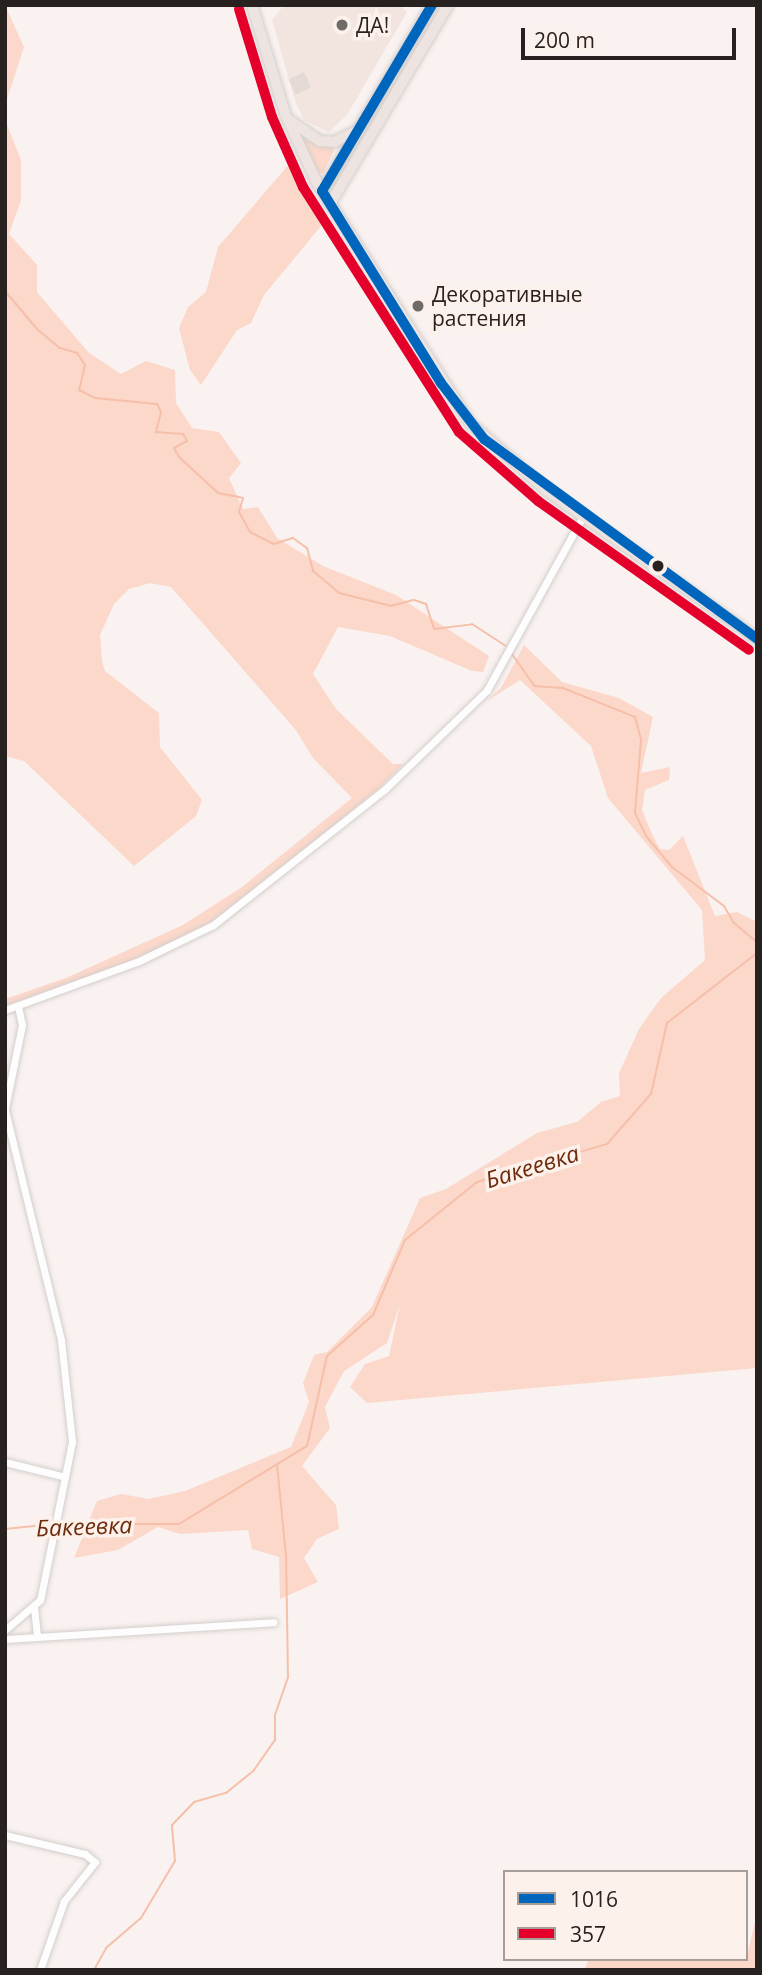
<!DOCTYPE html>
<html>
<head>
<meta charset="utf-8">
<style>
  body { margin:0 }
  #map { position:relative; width:762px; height:1975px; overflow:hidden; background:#f9f2f0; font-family:"Open Sans",sans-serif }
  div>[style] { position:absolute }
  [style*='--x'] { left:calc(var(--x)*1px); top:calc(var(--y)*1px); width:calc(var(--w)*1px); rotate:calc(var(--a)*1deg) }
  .built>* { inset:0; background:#f2e4df }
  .green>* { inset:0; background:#fbd8ca }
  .stream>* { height:2px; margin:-1px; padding:0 1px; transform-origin:1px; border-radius:1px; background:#f6bfa9 }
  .building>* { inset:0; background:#e3dad6; transform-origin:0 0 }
  .roads { filter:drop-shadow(0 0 2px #d3cecc) drop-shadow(0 0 2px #d3cecc) }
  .minor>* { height:7px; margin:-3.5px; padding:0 3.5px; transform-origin:3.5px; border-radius:3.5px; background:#fefdfd }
  .major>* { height:10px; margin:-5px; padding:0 5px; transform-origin:5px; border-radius:5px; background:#ede4e1 }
  .bus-1>* { height:10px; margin:-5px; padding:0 5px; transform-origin:5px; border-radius:5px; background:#0065bd }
  .bus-2>* { height:10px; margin:-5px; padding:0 5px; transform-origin:5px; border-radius:5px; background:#e4002b }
  .dots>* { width:19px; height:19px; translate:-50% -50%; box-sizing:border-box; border:4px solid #fdf1ec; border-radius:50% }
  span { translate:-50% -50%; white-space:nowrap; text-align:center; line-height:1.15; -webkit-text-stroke:7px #fdf1ec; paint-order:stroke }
  .poi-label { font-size:21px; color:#272220 }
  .left { translate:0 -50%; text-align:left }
  .water-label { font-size:23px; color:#6e2c0b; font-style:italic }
  .frame { position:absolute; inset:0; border:7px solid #272220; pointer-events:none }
  .legend { position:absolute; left:503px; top:1870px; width:245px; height:91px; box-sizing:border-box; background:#fdf1ec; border:2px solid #a79e9a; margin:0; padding:9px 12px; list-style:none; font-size:21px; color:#272220 }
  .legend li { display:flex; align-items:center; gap:14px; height:35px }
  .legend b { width:35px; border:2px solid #a79e9a }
  .scale { position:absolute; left:521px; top:28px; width:215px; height:32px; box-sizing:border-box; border:4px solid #272220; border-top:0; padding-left:9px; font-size:21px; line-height:24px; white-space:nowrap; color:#272220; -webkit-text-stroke:5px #fdf1ec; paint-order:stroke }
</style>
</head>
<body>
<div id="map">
  <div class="built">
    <i style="clip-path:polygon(284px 5px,400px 5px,407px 12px,347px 115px,329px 132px,304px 120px,295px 101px,272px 20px)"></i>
  </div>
  <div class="green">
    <i style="clip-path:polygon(5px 5px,24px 47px,5px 105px)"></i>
    <i style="clip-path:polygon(5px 120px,21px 160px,21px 200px,9px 234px,37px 265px,37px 292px,89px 353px,121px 374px,146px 361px,175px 370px,176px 403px,192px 428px,219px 432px,241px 463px,229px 478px,243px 509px,258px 507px,277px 538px,323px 566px,396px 595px,489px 656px,483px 672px,472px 671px,390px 636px,338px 627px,313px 674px,336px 709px,393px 764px,403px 764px,377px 791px,210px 923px,150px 954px,5px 1006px,5px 999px,66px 978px,183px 925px,242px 887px,352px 798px,313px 758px,295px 729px,171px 587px,150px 583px,129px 589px,114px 604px,100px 635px,102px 661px,105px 671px,159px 713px,160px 747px,202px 800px,196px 816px,134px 866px,24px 761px,5px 756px)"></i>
    <i style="clip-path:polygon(302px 139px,335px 148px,323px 174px,319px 173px)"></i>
    <i style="clip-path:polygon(291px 162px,321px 226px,264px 295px,251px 323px,237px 330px,201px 385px,190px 370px,179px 328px,188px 307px,206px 292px,218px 247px)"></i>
    <i style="clip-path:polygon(524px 645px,562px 682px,619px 698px,653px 717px,641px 773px,670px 767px,669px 780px,645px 790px,642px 810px,651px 832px,660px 849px,669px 850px,683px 836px,715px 916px,737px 912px,757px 922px,757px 1368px,367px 1403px,350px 1387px,365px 1364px,389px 1356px,400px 1304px,387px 1343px,344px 1371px,325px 1407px,330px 1428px,302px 1466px,336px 1505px,339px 1529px,317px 1539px,304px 1558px,318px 1582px,280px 1599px,279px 1557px,252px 1549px,248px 1530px,180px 1534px,158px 1527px,118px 1550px,74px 1558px,97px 1501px,121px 1494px,149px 1499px,185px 1491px,291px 1447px,309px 1402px,303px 1383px,314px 1355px,327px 1352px,372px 1307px,420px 1198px,446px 1189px,537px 1133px,577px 1122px,601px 1102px,620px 1096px,619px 1073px,639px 1029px,661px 998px,705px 960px,702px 910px,608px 798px,591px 746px,520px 680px,487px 701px,501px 688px)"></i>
    <i style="clip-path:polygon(757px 1913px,757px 1970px,585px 1970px,588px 1959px,746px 1960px)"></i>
  </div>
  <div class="stream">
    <i style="--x:5;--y:291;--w:50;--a:49.9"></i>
    <i style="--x:37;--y:329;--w:30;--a:40"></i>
    <i style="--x:60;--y:348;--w:18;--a:16"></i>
    <i style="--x:77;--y:353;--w:14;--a:56"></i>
    <i style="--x:85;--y:365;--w:26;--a:103"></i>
    <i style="--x:79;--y:390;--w:18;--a:27"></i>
    <i style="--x:95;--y:398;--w:62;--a:5.5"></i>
    <i style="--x:157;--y:404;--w:9;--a:63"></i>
    <i style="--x:161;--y:412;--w:21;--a:104"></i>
    <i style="--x:156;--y:432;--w:27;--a:4"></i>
    <i style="--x:183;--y:434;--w:8;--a:60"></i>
    <i style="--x:187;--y:441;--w:15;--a:152"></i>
    <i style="--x:174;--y:448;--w:10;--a:61"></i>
    <i style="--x:179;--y:457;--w:53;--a:42.7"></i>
    <i style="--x:218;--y:493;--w:25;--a:11"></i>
    <i style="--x:243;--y:498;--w:15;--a:106"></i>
    <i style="--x:239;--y:512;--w:23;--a:61"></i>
    <i style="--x:250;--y:532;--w:27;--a:27"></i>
    <i style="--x:274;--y:544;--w:20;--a:-18"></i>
    <i style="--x:293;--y:538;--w:17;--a:36"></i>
    <i style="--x:307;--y:548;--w:24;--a:75"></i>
    <i style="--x:313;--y:571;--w:34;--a:40"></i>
    <i style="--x:339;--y:593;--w:54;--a:14"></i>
    <i style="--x:391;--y:606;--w:24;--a:-15"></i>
    <i style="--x:414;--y:600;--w:13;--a:18"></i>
    <i style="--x:426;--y:604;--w:26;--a:72"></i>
    <i style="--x:434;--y:629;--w:38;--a:-7"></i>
    <i style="--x:472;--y:624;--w:40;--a:32.9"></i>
    <i style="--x:512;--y:654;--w:39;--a:55"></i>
    <i style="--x:534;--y:686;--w:29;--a:4"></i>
    <i style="--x:563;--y:688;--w:78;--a:21.9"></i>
    <i style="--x:635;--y:717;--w:24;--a:75"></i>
    <i style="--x:641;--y:740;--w:73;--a:94.7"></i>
    <i style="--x:635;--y:813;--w:25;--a:64"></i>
    <i style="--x:646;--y:836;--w:40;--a:50"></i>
    <i style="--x:672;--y:867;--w:65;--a:36.9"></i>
    <i style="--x:724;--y:906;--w:20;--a:60"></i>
    <i style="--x:734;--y:923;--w:30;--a:40"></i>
    <i style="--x:59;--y:1524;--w:120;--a:0"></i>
    <i style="--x:179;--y:1524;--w:150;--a:-31.4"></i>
    <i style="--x:307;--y:1446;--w:92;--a:-77.5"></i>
    <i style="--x:327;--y:1356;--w:62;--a:-41.7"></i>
    <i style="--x:373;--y:1315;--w:82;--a:-66.9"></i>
    <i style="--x:405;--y:1240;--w:92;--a:-38.9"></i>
    <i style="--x:477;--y:1182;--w:135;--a:-16.3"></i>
    <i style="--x:607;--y:1144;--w:67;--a:-48.7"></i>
    <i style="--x:651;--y:1094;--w:73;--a:-77.3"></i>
    <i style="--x:667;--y:1023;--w:114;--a:-37.9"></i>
    <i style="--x:5;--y:1529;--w:48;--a:-5.9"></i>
    <i style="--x:94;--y:1970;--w:25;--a:-61"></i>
    <i style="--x:106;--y:1948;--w:46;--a:-40.6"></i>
    <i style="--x:141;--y:1918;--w:66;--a:-59.2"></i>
    <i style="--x:175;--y:1861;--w:36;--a:-95"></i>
    <i style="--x:172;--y:1825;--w:32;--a:-46"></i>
    <i style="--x:194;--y:1802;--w:33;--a:-16"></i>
    <i style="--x:226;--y:1793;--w:36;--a:-39"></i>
    <i style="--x:254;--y:1770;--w:37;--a:-55"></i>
    <i style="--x:275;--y:1740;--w:25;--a:-90"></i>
    <i style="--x:275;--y:1715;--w:39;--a:-71"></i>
    <i style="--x:288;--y:1678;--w:122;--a:-90.9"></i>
    <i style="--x:286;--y:1556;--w:91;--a:-95.6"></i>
  </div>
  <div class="building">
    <i style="left:304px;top:72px;width:17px;height:17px;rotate:65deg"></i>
  </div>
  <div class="roads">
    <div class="minor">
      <i style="--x:5;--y:1010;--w:143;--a:-20.1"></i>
      <i style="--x:139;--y:961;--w:82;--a:-25.9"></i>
      <i style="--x:213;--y:925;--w:219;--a:-38.3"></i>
      <i style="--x:385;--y:789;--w:142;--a:-44.1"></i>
      <i style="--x:487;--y:690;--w:199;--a:-61.1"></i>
      <i style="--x:5;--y:1108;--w:85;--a:-78.4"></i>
      <i style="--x:22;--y:1025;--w:19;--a:-102"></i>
      <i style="--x:5;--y:1110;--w:237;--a:76.3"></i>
      <i style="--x:61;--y:1340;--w:103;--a:83.8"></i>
      <i style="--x:72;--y:1442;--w:161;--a:101.4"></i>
      <i style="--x:40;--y:1600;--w:46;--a:139.4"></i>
      <i style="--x:5;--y:1462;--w:59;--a:13.8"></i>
      <i style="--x:34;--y:1607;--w:30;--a:84"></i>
      <i style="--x:5;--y:1639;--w:269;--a:-3.6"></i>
      <i style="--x:5;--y:1835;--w:82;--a:13.4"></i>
      <i style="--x:85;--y:1854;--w:13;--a:39"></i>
      <i style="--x:95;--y:1862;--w:50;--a:128.5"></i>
      <i style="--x:64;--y:1901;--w:73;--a:109.2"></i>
    </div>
    <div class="major">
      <i style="--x:252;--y:5;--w:113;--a:73"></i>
      <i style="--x:285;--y:113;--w:75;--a:65.5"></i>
      <i style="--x:316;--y:181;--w:287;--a:57.5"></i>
      <i style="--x:470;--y:423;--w:101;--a:41.4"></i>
      <i style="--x:546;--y:490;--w:258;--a:35.2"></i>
      <i style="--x:291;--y:121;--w:35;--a:35"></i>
      <i style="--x:320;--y:141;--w:14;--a:4"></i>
      <i style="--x:334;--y:142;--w:25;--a:-26"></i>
      <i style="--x:322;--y:191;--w:216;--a:-59.4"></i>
      <i style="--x:330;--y:204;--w:231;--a:-59.3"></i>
    </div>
  </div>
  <div class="bus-1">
    <i style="--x:432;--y:5;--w:216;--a:120.6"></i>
    <i style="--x:322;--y:191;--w:226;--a:58.2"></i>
    <i style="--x:441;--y:383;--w:71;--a:52.5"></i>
    <i style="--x:484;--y:439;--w:338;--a:36.2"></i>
  </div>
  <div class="bus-2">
    <i style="--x:239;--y:9;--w:113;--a:73"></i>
    <i style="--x:272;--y:117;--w:77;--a:66.1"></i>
    <i style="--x:303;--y:187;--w:290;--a:57.5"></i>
    <i style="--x:459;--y:432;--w:105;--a:41.1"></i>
    <i style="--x:538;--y:501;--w:258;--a:35.2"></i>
  </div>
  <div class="dots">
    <i style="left:342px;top:25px;background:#706b69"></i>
    <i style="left:418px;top:306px;background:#706b69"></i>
    <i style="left:658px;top:566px;background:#272220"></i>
  </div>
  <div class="poi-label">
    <span class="left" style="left:356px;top:25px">ДА!</span>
    <span class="left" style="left:432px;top:306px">Декоративные<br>растения</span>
  </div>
  <div class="water-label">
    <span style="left:532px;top:1166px;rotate:-17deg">Бакеевка</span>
    <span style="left:84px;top:1526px;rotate:-2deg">Бакеевка</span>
  </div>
  <div class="frame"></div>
  <ul class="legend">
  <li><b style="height:9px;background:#0065bd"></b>1016</li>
  <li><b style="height:9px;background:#e4002b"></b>357</li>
  </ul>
  <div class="scale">200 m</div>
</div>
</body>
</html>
